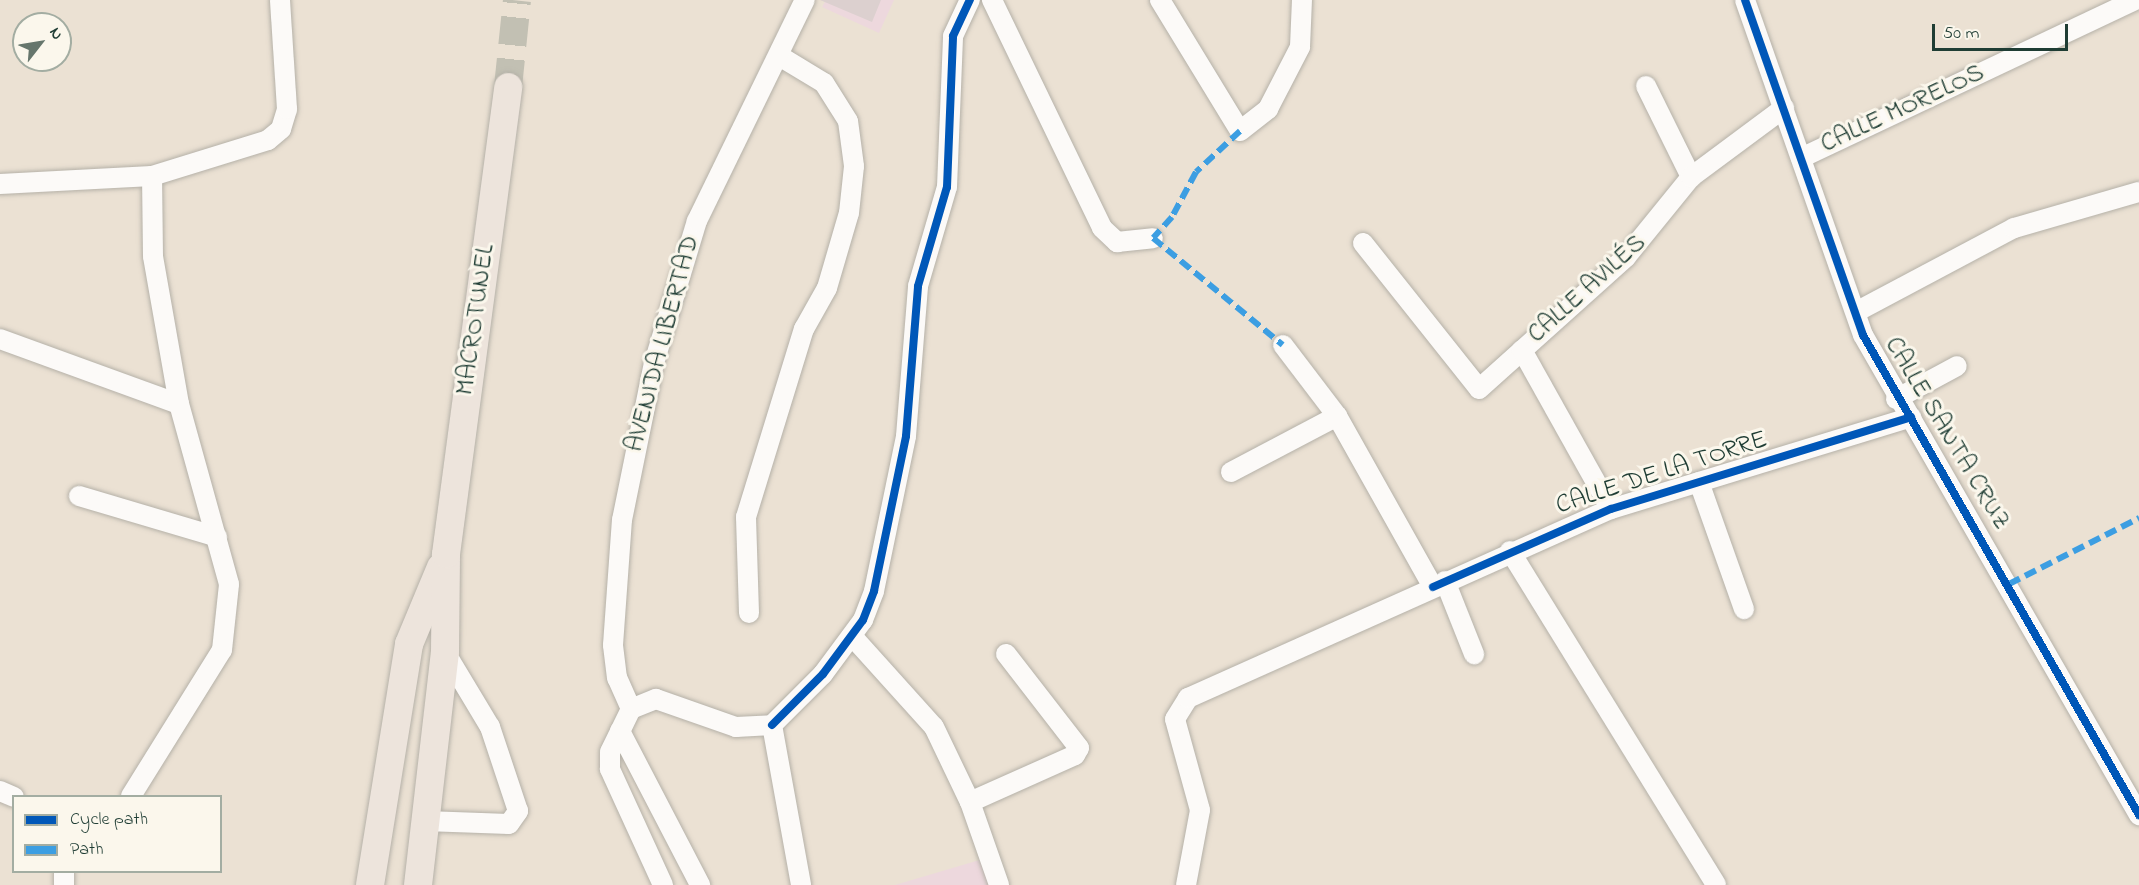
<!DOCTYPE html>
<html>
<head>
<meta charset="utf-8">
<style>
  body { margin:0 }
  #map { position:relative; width:2139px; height:885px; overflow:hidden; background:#ebe1d3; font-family:"Indie Flower",sans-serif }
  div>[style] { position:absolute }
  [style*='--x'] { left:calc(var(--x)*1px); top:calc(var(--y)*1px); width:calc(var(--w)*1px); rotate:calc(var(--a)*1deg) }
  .built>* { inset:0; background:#edd8dd }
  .building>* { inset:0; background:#dcd0cf }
  .highway-tunnel>* { height:28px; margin-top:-14px; transform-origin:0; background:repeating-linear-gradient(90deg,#c2c0b3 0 28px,transparent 0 42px) }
  .roads { filter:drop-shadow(0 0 2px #b5b1a8) drop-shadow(0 0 2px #b5b1a8) }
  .minor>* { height:20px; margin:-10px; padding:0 10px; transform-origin:10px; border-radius:10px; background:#fcfaf8 }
  .highway>* { height:28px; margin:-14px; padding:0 14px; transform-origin:14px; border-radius:14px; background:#ede4dc }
  .quiet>* { height:6px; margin-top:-3px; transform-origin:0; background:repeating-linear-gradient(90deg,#3c9ee2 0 12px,transparent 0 18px) }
  .cycleway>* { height:8px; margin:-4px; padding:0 4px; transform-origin:4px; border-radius:4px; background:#0057b8 }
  span { translate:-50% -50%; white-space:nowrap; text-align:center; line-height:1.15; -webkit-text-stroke:6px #fbf7ec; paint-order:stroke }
  .street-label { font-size:26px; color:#1f3d34 }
  .legend { position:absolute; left:12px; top:795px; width:210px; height:78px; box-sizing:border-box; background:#fbf7ec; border:2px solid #a3ada2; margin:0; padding:8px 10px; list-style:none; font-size:18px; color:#1f3d34 }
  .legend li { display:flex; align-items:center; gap:12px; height:30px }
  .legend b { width:30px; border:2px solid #a3ada2 }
  .north { position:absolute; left:12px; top:12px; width:60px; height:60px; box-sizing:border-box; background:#fbf7ec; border:2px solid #a3ada2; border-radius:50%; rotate:59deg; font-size:16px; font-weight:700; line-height:24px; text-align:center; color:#1f3d34 }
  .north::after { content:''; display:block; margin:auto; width:21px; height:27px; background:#66766c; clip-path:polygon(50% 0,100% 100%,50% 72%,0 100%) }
  .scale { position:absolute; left:1932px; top:24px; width:136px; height:27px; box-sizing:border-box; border:3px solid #1f3d34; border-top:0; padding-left:8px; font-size:18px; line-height:21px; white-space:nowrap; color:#1f3d34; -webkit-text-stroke:4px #fbf7ec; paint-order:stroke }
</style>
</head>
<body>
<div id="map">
  <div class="built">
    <i style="clip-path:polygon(826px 0,894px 0,879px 33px,822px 7px)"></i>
    <i style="clip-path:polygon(983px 859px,989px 885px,895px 885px)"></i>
  </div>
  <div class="building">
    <i style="clip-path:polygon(820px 0,881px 0,872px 22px)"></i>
  </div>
  <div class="highway-tunnel">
    <i style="--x:508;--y:87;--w:87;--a:-84.1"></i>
  </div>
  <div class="roads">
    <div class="minor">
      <i style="--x:992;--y:0;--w:253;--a:64.2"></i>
      <i style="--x:1102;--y:228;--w:21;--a:43"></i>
      <i style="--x:1117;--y:242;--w:36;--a:-6"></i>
      <i style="--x:1160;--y:0;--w:153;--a:58.6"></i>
      <i style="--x:1240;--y:131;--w:36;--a:-38"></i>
      <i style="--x:1268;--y:109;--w:70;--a:-62.7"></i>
      <i style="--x:1300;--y:47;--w:47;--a:-87.6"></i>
      <i style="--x:1745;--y:0;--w:355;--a:70.6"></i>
      <i style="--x:1863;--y:335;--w:554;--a:60.1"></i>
      <i style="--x:1646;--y:86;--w:102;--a:63.7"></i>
      <i style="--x:1801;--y:158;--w:369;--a:-25.3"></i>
      <i style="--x:0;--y:184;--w:152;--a:-3"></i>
      <i style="--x:152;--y:176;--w:121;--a:-17.2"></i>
      <i style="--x:268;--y:140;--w:17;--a:-40"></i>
      <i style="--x:281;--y:129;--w:21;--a:-73"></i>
      <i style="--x:287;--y:109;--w:109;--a:-93.7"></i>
      <i style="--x:1363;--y:243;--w:186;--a:51.5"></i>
      <i style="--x:1479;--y:389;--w:198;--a:-41.9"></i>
      <i style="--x:1626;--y:257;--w:103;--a:-50.9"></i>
      <i style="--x:1691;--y:177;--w:116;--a:-36.6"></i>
      <i style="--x:1856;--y:312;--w:179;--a:-28"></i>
      <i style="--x:2014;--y:228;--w:130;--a:-16.1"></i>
      <i style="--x:0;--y:339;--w:190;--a:20"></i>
      <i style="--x:1283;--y:345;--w:89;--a:52.7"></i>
      <i style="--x:1337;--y:416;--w:196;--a:60.7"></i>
      <i style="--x:1522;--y:350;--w:182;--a:60.8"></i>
      <i style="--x:1896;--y:399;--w:69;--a:-28.4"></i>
      <i style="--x:1231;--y:472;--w:120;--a:-27.8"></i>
      <i style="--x:1699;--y:482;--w:135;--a:70.5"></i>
      <i style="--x:79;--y:496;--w:144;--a:16.5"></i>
      <i style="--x:1510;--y:551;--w:392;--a:58.3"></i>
      <i style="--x:1445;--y:581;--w:79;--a:68.3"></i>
      <i style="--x:749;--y:613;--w:96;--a:-91.8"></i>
      <i style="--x:746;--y:517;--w:197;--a:-72.9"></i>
      <i style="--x:804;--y:329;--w:47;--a:-60.7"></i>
      <i style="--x:827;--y:288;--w:78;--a:-73.7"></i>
      <i style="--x:849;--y:213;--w:47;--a:-83.9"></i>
      <i style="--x:854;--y:166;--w:45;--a:-97.6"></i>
      <i style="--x:848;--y:121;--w:45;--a:-122.3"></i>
      <i style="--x:824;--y:83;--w:50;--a:-148.8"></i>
      <i style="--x:852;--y:636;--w:122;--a:48"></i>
      <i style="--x:934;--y:727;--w:83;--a:64.4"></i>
      <i style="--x:970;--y:802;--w:88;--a:70.7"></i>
      <i style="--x:631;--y:709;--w:34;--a:-114"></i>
      <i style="--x:617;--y:678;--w:33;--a:-97"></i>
      <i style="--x:613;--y:645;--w:125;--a:-85.9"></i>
      <i style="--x:622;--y:520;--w:160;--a:-78.5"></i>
      <i style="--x:654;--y:363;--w:148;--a:-73.2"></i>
      <i style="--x:697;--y:221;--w:246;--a:-64"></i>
      <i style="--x:772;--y:725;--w:72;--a:-45"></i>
      <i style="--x:823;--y:674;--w:67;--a:-53.5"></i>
      <i style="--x:863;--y:620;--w:31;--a:-69"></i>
      <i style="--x:874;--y:591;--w:158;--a:-78.3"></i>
      <i style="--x:906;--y:436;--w:150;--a:-85.4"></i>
      <i style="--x:918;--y:286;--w:103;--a:-73.7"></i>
      <i style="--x:947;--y:187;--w:151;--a:-87.7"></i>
      <i style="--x:953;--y:36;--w:40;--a:-65"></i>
      <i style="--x:772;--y:725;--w:163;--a:79.7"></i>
      <i style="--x:620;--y:731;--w:174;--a:62.5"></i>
      <i style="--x:0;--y:791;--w:15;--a:23"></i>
      <i style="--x:131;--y:796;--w:172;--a:-58.1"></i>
      <i style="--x:222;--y:650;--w:66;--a:-83.9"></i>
      <i style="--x:229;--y:584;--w:187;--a:-105.5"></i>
      <i style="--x:179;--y:404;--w:150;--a:-100"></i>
      <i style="--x:153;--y:256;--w:80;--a:-90.7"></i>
      <i style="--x:970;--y:802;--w:115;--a:-24.1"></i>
      <i style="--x:1075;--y:755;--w:8;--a:-60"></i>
      <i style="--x:1079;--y:748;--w:119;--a:-127.8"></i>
      <i style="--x:425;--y:821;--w:84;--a:2"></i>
      <i style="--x:509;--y:824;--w:16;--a:-55"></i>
      <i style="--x:518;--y:811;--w:89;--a:-108.4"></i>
      <i style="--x:490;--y:727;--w:87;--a:-121"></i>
      <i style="--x:64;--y:885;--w:13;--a:-90"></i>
      <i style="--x:663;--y:885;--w:128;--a:-114.6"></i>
      <i style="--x:610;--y:769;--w:17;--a:-90"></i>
      <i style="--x:610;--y:752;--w:48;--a:-64"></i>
      <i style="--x:631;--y:709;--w:27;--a:-22"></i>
      <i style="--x:656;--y:699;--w:85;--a:19.3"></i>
      <i style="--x:736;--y:727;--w:36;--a:-3"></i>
      <i style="--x:1186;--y:885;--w:76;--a:-79.4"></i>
      <i style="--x:1200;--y:810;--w:94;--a:-105.4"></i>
      <i style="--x:1175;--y:719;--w:25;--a:-58"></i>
      <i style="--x:1188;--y:698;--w:463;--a:-24.1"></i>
      <i style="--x:1611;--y:509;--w:314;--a:-17"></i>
    </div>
    <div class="highway">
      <i style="--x:370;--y:885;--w:244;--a:-80.8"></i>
      <i style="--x:409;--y:644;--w:83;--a:-67.4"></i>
      <i style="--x:418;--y:885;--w:235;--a:-83.4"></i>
      <i style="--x:445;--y:652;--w:98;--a:-89.4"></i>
      <i style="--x:446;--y:554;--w:471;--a:-82.4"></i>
    </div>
  </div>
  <div class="quiet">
    <i style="--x:1240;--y:131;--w:60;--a:137"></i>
    <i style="--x:1196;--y:172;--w:51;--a:118.1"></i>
    <i style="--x:1172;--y:217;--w:28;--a:132"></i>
    <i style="--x:1153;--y:238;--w:168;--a:39.5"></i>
    <i style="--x:2009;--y:584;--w:146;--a:-26.9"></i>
  </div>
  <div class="cycleway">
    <i style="--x:1745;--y:0;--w:355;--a:70.6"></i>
    <i style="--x:1863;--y:335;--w:554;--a:60.1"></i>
    <i style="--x:1433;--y:587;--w:194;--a:-23.7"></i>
    <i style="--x:1611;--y:509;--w:314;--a:-17"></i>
    <i style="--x:772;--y:725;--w:72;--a:-45"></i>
    <i style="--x:823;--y:674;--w:67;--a:-53.5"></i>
    <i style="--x:863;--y:620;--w:31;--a:-69"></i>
    <i style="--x:874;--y:591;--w:158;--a:-78.3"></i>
    <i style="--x:906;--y:436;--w:150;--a:-85.4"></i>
    <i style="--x:918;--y:286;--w:103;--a:-73.7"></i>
    <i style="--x:947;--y:187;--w:151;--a:-87.7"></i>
    <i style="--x:953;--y:36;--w:40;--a:-65"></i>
  </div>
  <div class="street-label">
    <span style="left:1903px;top:110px;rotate:-25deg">CALLE MORELOS</span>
    <span style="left:1588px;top:290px;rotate:-42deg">CALLE AVILÉS</span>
    <span style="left:477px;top:320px;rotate:-82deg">MACROTUNEL</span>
    <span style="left:664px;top:344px;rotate:-75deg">AVENIDA LIBERTAD</span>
    <span style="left:1946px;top:434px;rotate:59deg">CALLE SANTA CRUZ</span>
    <span style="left:1662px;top:474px;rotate:-18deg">CALLE DE LA TORRE</span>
  </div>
  <ul class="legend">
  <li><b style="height:8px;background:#0057b8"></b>Cycle path</li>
  <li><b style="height:8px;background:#3c9ee2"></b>Path</li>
  </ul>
  <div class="north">N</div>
  <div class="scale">50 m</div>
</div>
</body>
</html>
